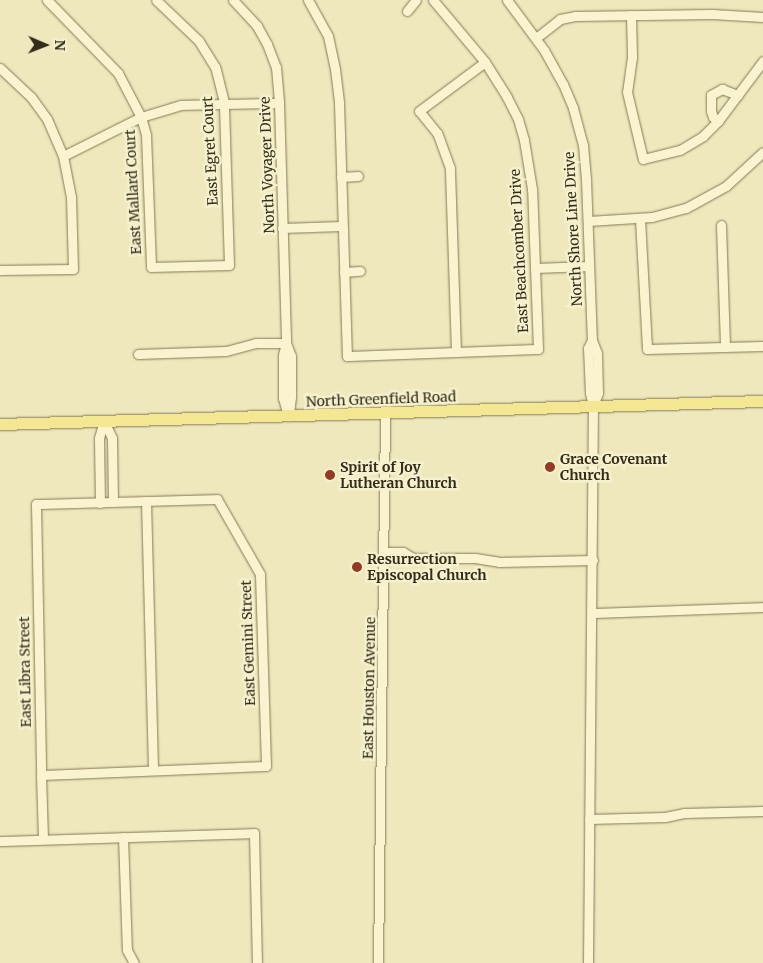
<!DOCTYPE html>
<html>
<head>
<meta charset="utf-8">
<style>
  body { margin:0 }
  #map { position:relative; width:763px; height:963px; overflow:hidden; background:#eee8bc; font-family:Merriweather,serif }
  div>[style] { position:absolute }
  [style*='--x'] { left:calc(var(--x)*1px); top:calc(var(--y)*1px); width:calc(var(--w)*1px); rotate:calc(var(--a)*1deg) }
  .roads { filter:drop-shadow(0 0 1px #857856) drop-shadow(0 0 1px #857856) }
  .minor>* { height:9px; margin:-4.5px; padding:0 4.5px; transform-origin:4.5px; border-radius:4.5px; background:#f9f4cf }
  .major>* { height:11px; margin:-5.5px; padding:0 5.5px; transform-origin:5.5px; border-radius:5.5px; background:#f3e792 }
  .dots>* { width:14px; height:14px; translate:-50% -50%; box-sizing:border-box; border:2px solid #f5f1cc; border-radius:50% }
  span { translate:-50% -50%; white-space:nowrap; text-align:center; line-height:1.15; -webkit-text-stroke:5px #f5f1cc; paint-order:stroke }
  .street-label { font-size:14px; color:#342c1b }
  .poi-label { font-size:14px; color:#342c1b; font-weight:700 }
  .left { translate:0 -50%; text-align:left }
  .north { position:absolute; left:20px; top:20px; width:50px; height:50px; -webkit-text-stroke:4px #f5f1cc; paint-order:stroke; rotate:91deg; font-size:14px; font-weight:700; line-height:20px; text-align:center; color:#342c1b }
  .north::after { content:''; display:block; margin:auto; width:18px; height:22px; background:#342c1b; clip-path:polygon(50% 0,100% 100%,50% 72%,0 100%) }
</style>
</head>
<body>
<div id="map">
  <div class="roads">
    <div class="minor">
      <i style="--x:47;--y:0;--w:102;--a:45.8"></i>
      <i style="--x:118;--y:73;--w:50;--a:62.4"></i>
      <i style="--x:141;--y:117;--w:19;--a:74"></i>
      <i style="--x:146;--y:135;--w:132;--a:87.8"></i>
      <i style="--x:151;--y:267;--w:78;--a:-1.5"></i>
      <i style="--x:229;--y:265;--w:163;--a:-91.8"></i>
      <i style="--x:224;--y:102;--w:36;--a:-104"></i>
      <i style="--x:215;--y:67;--w:31;--a:-122"></i>
      <i style="--x:199;--y:41;--w:59;--a:-136.4"></i>
      <i style="--x:233;--y:0;--w:35;--a:47"></i>
      <i style="--x:257;--y:26;--w:21;--a:61"></i>
      <i style="--x:267;--y:44;--w:25;--a:69"></i>
      <i style="--x:276;--y:67;--w:36;--a:85"></i>
      <i style="--x:279;--y:103;--w:240;--a:88.3"></i>
      <i style="--x:286;--y:343;--w:12;--a:104"></i>
      <i style="--x:283;--y:355;--w:43;--a:90"></i>
      <i style="--x:283;--y:398;--w:19;--a:74"></i>
      <i style="--x:308;--y:0;--w:41;--a:60.9"></i>
      <i style="--x:328;--y:36;--w:34;--a:78"></i>
      <i style="--x:335;--y:69;--w:34;--a:83"></i>
      <i style="--x:339;--y:103;--w:253;--a:88.2"></i>
      <i style="--x:347;--y:356;--w:191;--a:-2.1"></i>
      <i style="--x:538;--y:349;--w:160;--a:-92.1"></i>
      <i style="--x:532;--y:189;--w:50;--a:-99.3"></i>
      <i style="--x:524;--y:140;--w:22;--a:-106"></i>
      <i style="--x:518;--y:119;--w:25;--a:-117"></i>
      <i style="--x:507;--y:97;--w:41;--a:-122.2"></i>
      <i style="--x:485;--y:62;--w:81;--a:-130"></i>
      <i style="--x:507;--y:0;--w:62;--a:53.5"></i>
      <i style="--x:544;--y:50;--w:39;--a:61"></i>
      <i style="--x:563;--y:84;--w:26;--a:67"></i>
      <i style="--x:573;--y:108;--w:38;--a:75"></i>
      <i style="--x:583;--y:145;--w:34;--a:85"></i>
      <i style="--x:586;--y:179;--w:161;--a:87.9"></i>
      <i style="--x:592;--y:340;--w:14;--a:69"></i>
      <i style="--x:597;--y:353;--w:40;--a:88.6"></i>
      <i style="--x:598;--y:393;--w:14;--a:111"></i>
      <i style="--x:407;--y:11;--w:14;--a:-51"></i>
      <i style="--x:631;--y:15;--w:42;--a:88.6"></i>
      <i style="--x:632;--y:57;--w:35;--a:98"></i>
      <i style="--x:627;--y:92;--w:69;--a:76.6"></i>
      <i style="--x:643;--y:159;--w:38;--a:-14"></i>
      <i style="--x:680;--y:150;--w:27;--a:-31"></i>
      <i style="--x:703;--y:136;--w:21;--a:-45"></i>
      <i style="--x:718;--y:121;--w:75;--a:-53.1"></i>
      <i style="--x:536;--y:38;--w:31;--a:-38"></i>
      <i style="--x:560;--y:19;--w:15;--a:-11"></i>
      <i style="--x:575;--y:16;--w:137;--a:-0.8"></i>
      <i style="--x:712;--y:14;--w:51;--a:3.4"></i>
      <i style="--x:0;--y:68;--w:42;--a:43.1"></i>
      <i style="--x:31;--y:97;--w:27;--a:54"></i>
      <i style="--x:47;--y:119;--w:40;--a:66.6"></i>
      <i style="--x:63;--y:156;--w:42;--a:79"></i>
      <i style="--x:71;--y:197;--w:72;--a:88.4"></i>
      <i style="--x:73;--y:269;--w:73;--a:179.2"></i>
      <i style="--x:718;--y:121;--w:6;--a:-141"></i>
      <i style="--x:713;--y:117;--w:6;--a:-108"></i>
      <i style="--x:711;--y:111;--w:16;--a:-90"></i>
      <i style="--x:711;--y:95;--w:13;--a:-29"></i>
      <i style="--x:722;--y:89;--w:17;--a:21"></i>
      <i style="--x:63;--y:156;--w:87;--a:-26.6"></i>
      <i style="--x:141;--y:117;--w:42;--a:-16.7"></i>
      <i style="--x:181;--y:105;--w:98;--a:-1.2"></i>
      <i style="--x:341;--y:177;--w:17;--a:-3"></i>
      <i style="--x:640;--y:219;--w:130;--a:86.9"></i>
      <i style="--x:647;--y:349;--w:116;--a:-1.5"></i>
      <i style="--x:588;--y:221;--w:64;--a:-3.6"></i>
      <i style="--x:652;--y:217;--w:35;--a:-15"></i>
      <i style="--x:686;--y:208;--w:46;--a:-28.8"></i>
      <i style="--x:726;--y:186;--w:50;--a:-42.6"></i>
      <i style="--x:721;--y:225;--w:122;--a:88.1"></i>
      <i style="--x:282;--y:228;--w:60;--a:-1.9"></i>
      <i style="--x:535;--y:268;--w:54;--a:-2.1"></i>
      <i style="--x:344;--y:272;--w:16;--a:-4"></i>
      <i style="--x:286;--y:343;--w:14;--a:69"></i>
      <i style="--x:291;--y:356;--w:41;--a:90"></i>
      <i style="--x:291;--y:397;--w:17;--a:97"></i>
      <i style="--x:456;--y:352;--w:184;--a:-91.9"></i>
      <i style="--x:450;--y:168;--w:37;--a:-110"></i>
      <i style="--x:437;--y:133;--w:28;--a:-129"></i>
      <i style="--x:419;--y:111;--w:82;--a:-36.6"></i>
      <i style="--x:138;--y:354;--w:88;--a:-2"></i>
      <i style="--x:226;--y:351;--w:31;--a:-15"></i>
      <i style="--x:256;--y:343;--w:30;--a:0"></i>
      <i style="--x:104;--y:421;--w:19;--a:65"></i>
      <i style="--x:112;--y:438;--w:64;--a:89.1"></i>
      <i style="--x:146;--y:501;--w:269;--a:88.5"></i>
      <i style="--x:100;--y:503;--w:65;--a:-90.9"></i>
      <i style="--x:99;--y:438;--w:18;--a:-74"></i>
      <i style="--x:385;--y:552;--w:18;--a:0"></i>
      <i style="--x:403;--y:552;--w:12;--a:31"></i>
      <i style="--x:413;--y:558;--w:62;--a:0"></i>
      <i style="--x:475;--y:558;--w:24;--a:9"></i>
      <i style="--x:499;--y:562;--w:94;--a:-1.2"></i>
      <i style="--x:592;--y:613;--w:171;--a:-2"></i>
      <i style="--x:41;--y:775;--w:225;--a:-2.3"></i>
      <i style="--x:266;--y:766;--w:192;--a:-91.8"></i>
      <i style="--x:260;--y:574;--w:86;--a:-119.8"></i>
      <i style="--x:217;--y:499;--w:181;--a:178.4"></i>
      <i style="--x:36;--y:504;--w:271;--a:88.9"></i>
      <i style="--x:41;--y:775;--w:64;--a:88.2"></i>
      <i style="--x:589;--y:819;--w:76;--a:-1.5"></i>
      <i style="--x:665;--y:817;--w:19;--a:-12"></i>
      <i style="--x:684;--y:813;--w:79;--a:-1.5"></i>
      <i style="--x:123;--y:837;--w:113;--a:88"></i>
      <i style="--x:127;--y:950;--w:15;--a:62"></i>
      <i style="--x:0;--y:841;--w:254;--a:-1.8"></i>
      <i style="--x:254;--y:833;--w:130;--a:88.7"></i>
      <i style="--x:378;--y:963;--w:549;--a:-89.27"></i>
      <i style="--x:588;--y:963;--w:557;--a:-89.49"></i>
      <i style="--x:593;--y:406;--w:13;--a:-103"></i>
      <i style="--x:590;--y:393;--w:45;--a:-92.5"></i>
      <i style="--x:588;--y:348;--w:9;--a:-63"></i>
    </div>
    <div class="major">
      <i style="--x:0;--y:424;--w:763;--a:-1.73"></i>
    </div>
  </div>
  <div class="dots">
    <i style="left:550px;top:467px;background:#953a26"></i>
    <i style="left:330px;top:475px;background:#953a26"></i>
    <i style="left:357px;top:567px;background:#953a26"></i>
  </div>
  <div class="street-label">
    <span style="left:210px;top:151px;rotate:-93deg">East Egret Court</span>
    <span style="left:267px;top:165px;rotate:-92deg">North Voyager Drive</span>
    <span style="left:133px;top:192px;rotate:-93deg">East Mallard Court</span>
    <span style="left:573px;top:229px;rotate:-93deg">North Shore Line Drive</span>
    <span style="left:519px;top:251px;rotate:-93deg">East Beachcomber Drive</span>
    <span style="left:381px;top:399px;rotate:-2deg">North Greenfield Road</span>
    <span style="left:248px;top:643px;rotate:-92deg">East Gemini Street</span>
    <span style="left:25px;top:672px;rotate:-91deg">East Libra Street</span>
    <span style="left:369px;top:688px;rotate:-89deg">East Houston Avenue</span>
  </div>
  <div class="poi-label">
    <span class="left" style="left:560px;top:467px">Grace Covenant<br>Church</span>
    <span class="left" style="left:340px;top:475px">Spirit of Joy<br>Lutheran Church</span>
    <span class="left" style="left:367px;top:567px">Resurrection<br>Episcopal Church</span>
  </div>
  <div class="north">N</div>
</div>
</body>
</html>
